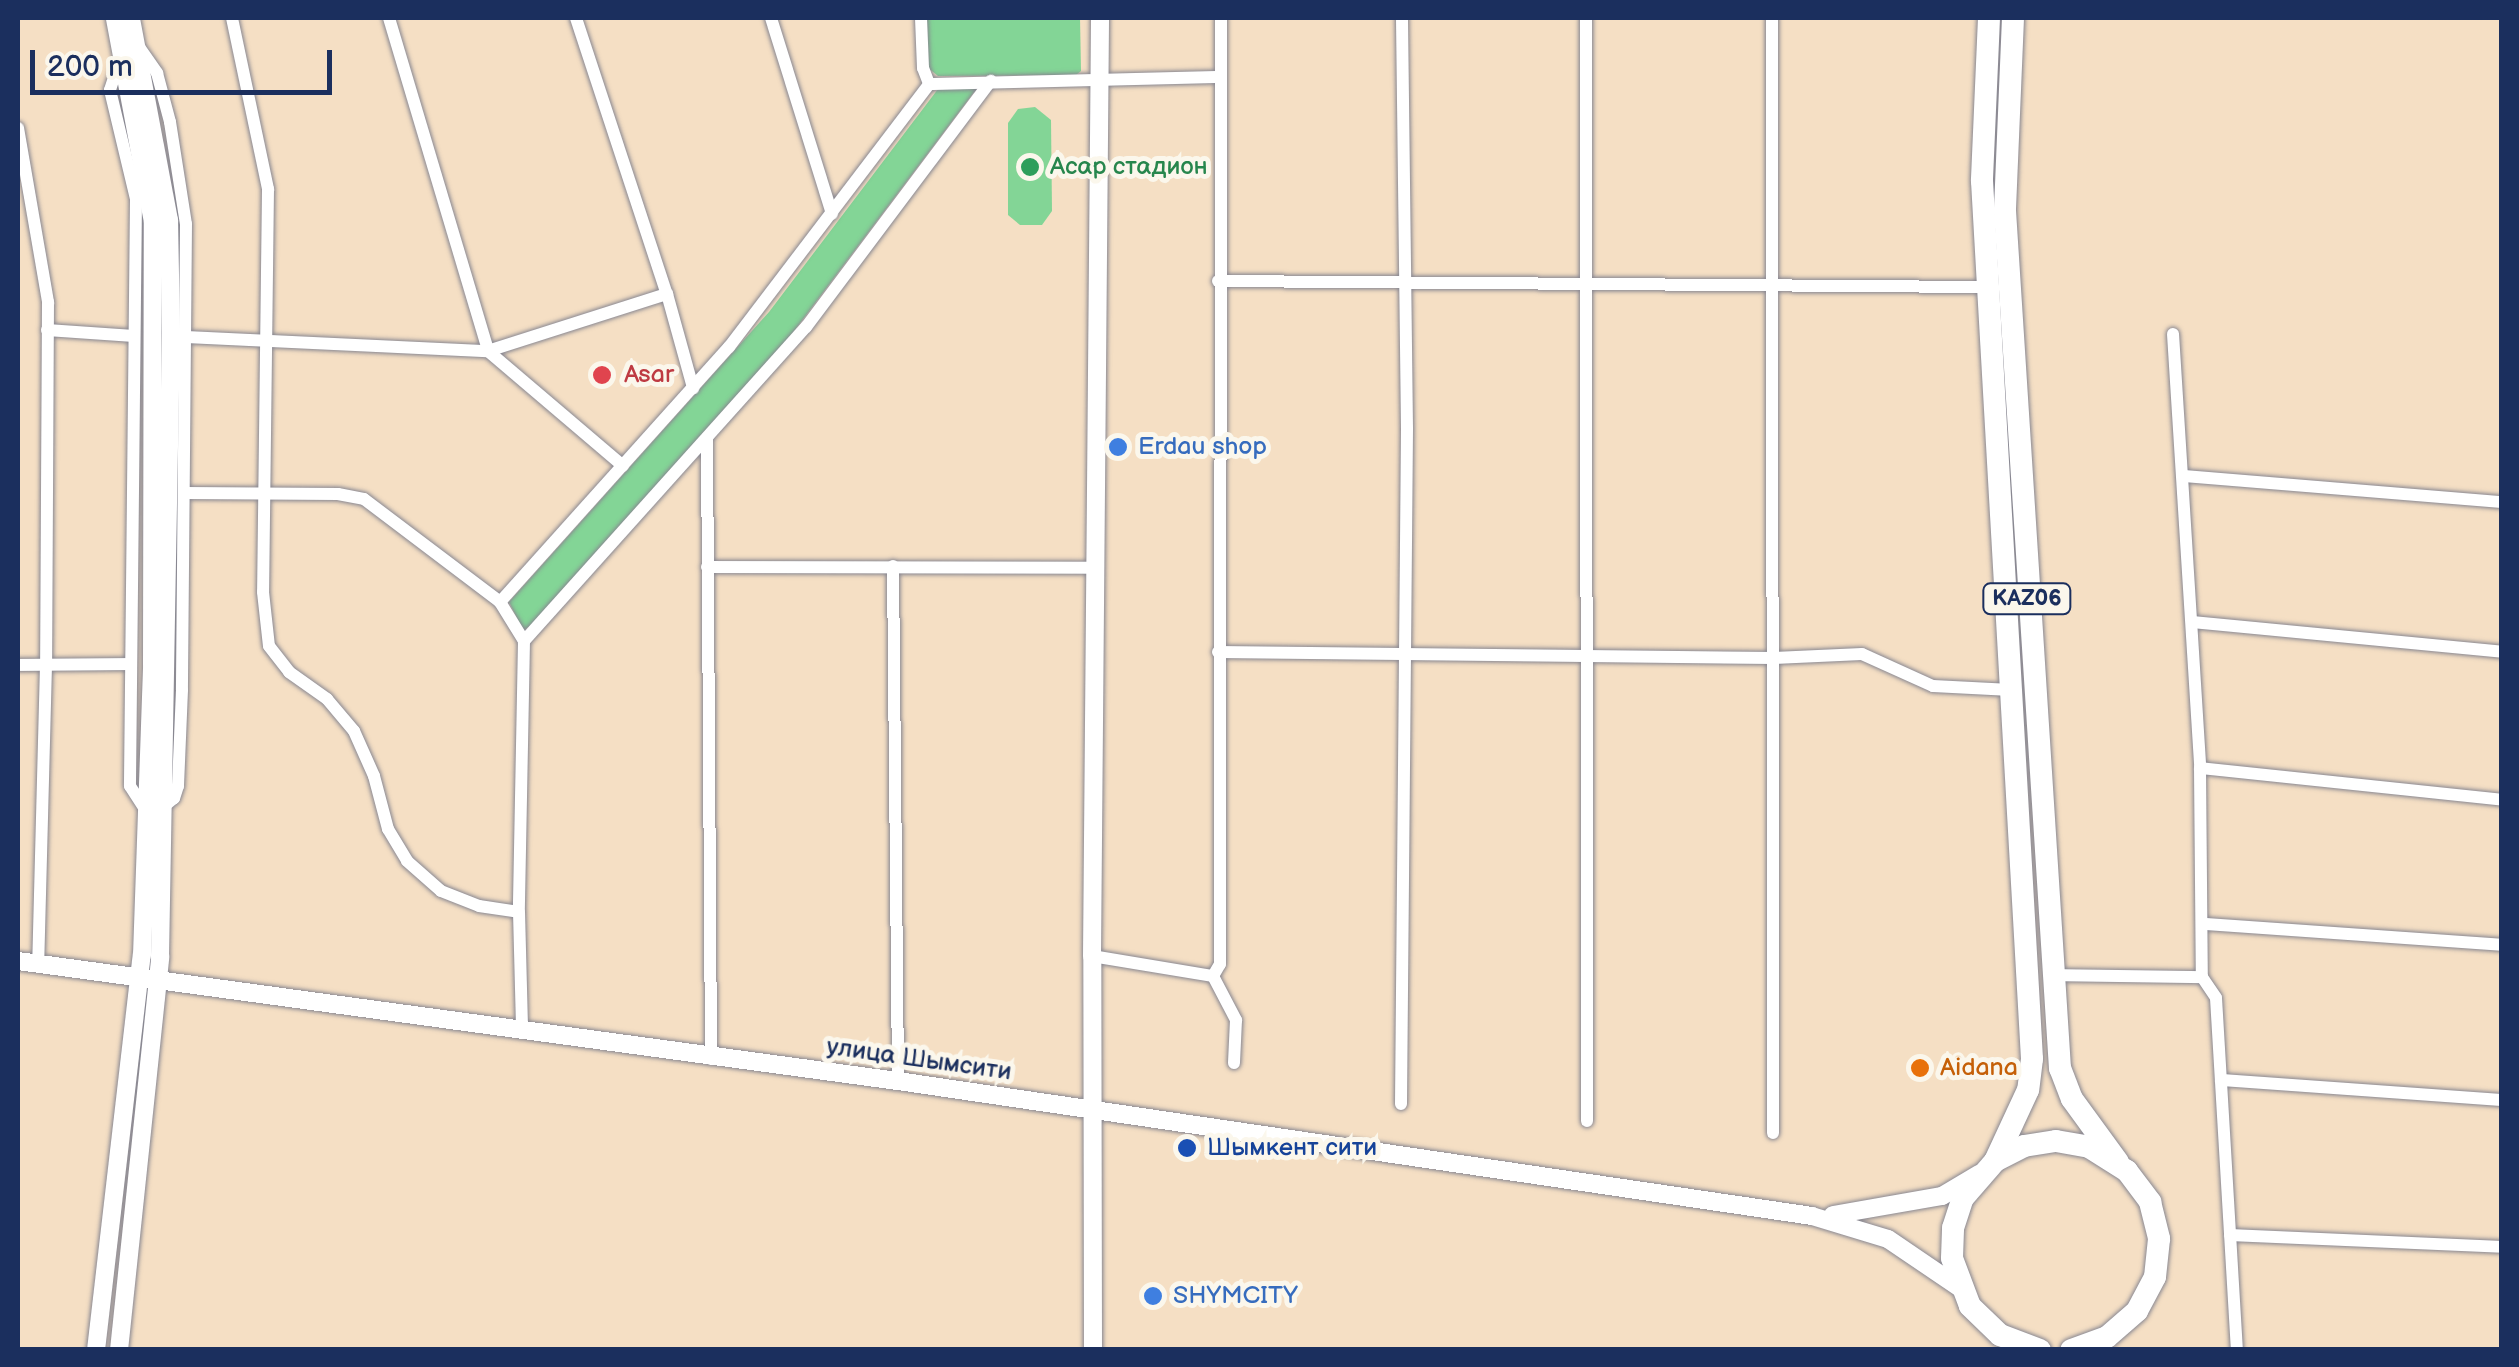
<!DOCTYPE html>
<html>
<head>
<meta charset="utf-8">
<style>
  body { margin:0 }
  #map { position:relative; width:2519px; height:1367px; overflow:hidden; background:#f5dfc4; font-family:"Balsamiq Sans",sans-serif }
  div>[style] { position:absolute }
  [style*='--x'] { left:calc(var(--x)*1px); top:calc(var(--y)*1px); width:calc(var(--w)*1px); rotate:calc(var(--a)*1deg) }
  .green>* { inset:0; background:#83d596 }
  .roads { filter:drop-shadow(0 0 2px #888791) drop-shadow(0 0 2px #888791) }
  .street>* { height:12px; margin:-6px; padding:0 6px; transform-origin:6px; border-radius:6px; background:#fff }
  .secondary>* { height:18px; margin:-9px; padding:0 9px; transform-origin:9px; border-radius:9px; background:#fff }
  .highway>* { height:22px; margin:-11px; padding:0 11px; transform-origin:11px; border-radius:11px; background:#fff }
  .dots>* { width:28px; height:28px; translate:-50% -50%; box-sizing:border-box; border:5px solid #fbf7ec; border-radius:50% }
  span { translate:-50% -50%; white-space:nowrap; text-align:center; line-height:1.15; -webkit-text-stroke:10px #fbf7ec; paint-order:stroke }
  .shield-label span { padding:2px 8px; background:#fbf7ec; border:2px solid; border-radius:8px; -webkit-text-stroke-width:0 }
  .shield-label { font-size:22px; color:#1b2f5e; font-weight:700 }
  .leisure-label { font-size:25px; color:#27864d }
  .left { translate:0 -50%; text-align:left }
  .health-label { font-size:25px; color:#be3a42 }
  .shop-label { font-size:25px; color:#366cbe }
  .street-label { font-size:25px; color:#1b2f5e }
  .food-label { font-size:25px; color:#c56008 }
  .transit-label { font-size:25px; color:#164399 }
  .frame { position:absolute; inset:0; border:20px solid #1b2f5e; pointer-events:none }
  .scale { position:absolute; left:30px; top:50px; width:302px; height:45px; box-sizing:border-box; border:5px solid #1b2f5e; border-top:0; padding-left:12px; font-size:30px; line-height:35px; white-space:nowrap; color:#1b2f5e; -webkit-text-stroke:8px #fbf7ec; paint-order:stroke }
</style>
</head>
<body>
<div id="map">
  <div class="green">
    <i style="clip-path:polygon(926px 18px,1080px 18px,1081px 71px,1076px 75px,938px 76px,927px 67px)"></i>
    <i style="clip-path:polygon(977px 88px,788px 339px,532px 625px,523px 630px,509px 602px,769px 312px,938px 89px)"></i>
    <i style="clip-path:polygon(1035px 107px,1051px 120px,1052px 211px,1042px 225px,1020px 225px,1008px 215px,1008px 123px,1018px 109px)"></i>
  </div>
  <div class="roads">
    <div class="street">
      <i style="--x:232;--y:18;--w:175;--a:78.1"></i>
      <i style="--x:268;--y:189;--w:403;--a:90.7"></i>
      <i style="--x:263;--y:592;--w:54;--a:83.7"></i>
      <i style="--x:269;--y:646;--w:33;--a:52"></i>
      <i style="--x:289;--y:672;--w:47;--a:35.4"></i>
      <i style="--x:327;--y:699;--w:42;--a:49.8"></i>
      <i style="--x:354;--y:731;--w:49;--a:66"></i>
      <i style="--x:374;--y:776;--w:55;--a:75.2"></i>
      <i style="--x:388;--y:829;--w:37;--a:59"></i>
      <i style="--x:407;--y:861;--w:45;--a:41.4"></i>
      <i style="--x:441;--y:891;--w:41;--a:21.5"></i>
      <i style="--x:479;--y:906;--w:40;--a:8.5"></i>
      <i style="--x:389;--y:18;--w:347;--a:73.4"></i>
      <i style="--x:488;--y:351;--w:177;--a:40.4"></i>
      <i style="--x:576;--y:18;--w:291;--a:71.8"></i>
      <i style="--x:667;--y:294;--w:98;--a:74.5"></i>
      <i style="--x:771;--y:18;--w:205;--a:72.7"></i>
      <i style="--x:921;--y:18;--w:50;--a:87.7"></i>
      <i style="--x:923;--y:68;--w:17;--a:69"></i>
      <i style="--x:1586;--y:18;--w:1103;--a:89.95"></i>
      <i style="--x:1772;--y:18;--w:1115;--a:89.95"></i>
      <i style="--x:139;--y:47;--w:32;--a:55"></i>
      <i style="--x:157;--y:73;--w:51;--a:75.1"></i>
      <i style="--x:170;--y:122;--w:103;--a:81.1"></i>
      <i style="--x:186;--y:224;--w:466;--a:90.5"></i>
      <i style="--x:182;--y:690;--w:96;--a:92.4"></i>
      <i style="--x:178;--y:786;--w:13;--a:108"></i>
      <i style="--x:174;--y:798;--w:17;--a:140"></i>
      <i style="--x:121;--y:56;--w:36;--a:108"></i>
      <i style="--x:110;--y:90;--w:112;--a:76.6"></i>
      <i style="--x:136;--y:199;--w:587;--a:90.59"></i>
      <i style="--x:130;--y:786;--w:27;--a:57"></i>
      <i style="--x:18;--y:128;--w:177;--a:80.2"></i>
      <i style="--x:48;--y:302;--w:363;--a:90.3"></i>
      <i style="--x:46;--y:665;--w:299;--a:91.5"></i>
      <i style="--x:1218;--y:281;--w:770;--a:0.45"></i>
      <i style="--x:47;--y:330;--w:87;--a:3.9"></i>
      <i style="--x:2173;--y:334;--w:435;--a:86.4"></i>
      <i style="--x:2200;--y:768;--w:209;--a:89.5"></i>
      <i style="--x:2202;--y:977;--w:25;--a:56"></i>
      <i style="--x:2216;--y:998;--w:353;--a:86.6"></i>
      <i style="--x:186;--y:337;--w:302;--a:2.7"></i>
      <i style="--x:488;--y:351;--w:188;--a:-17.7"></i>
      <i style="--x:707;--y:438;--w:621;--a:89.63"></i>
      <i style="--x:2184;--y:476;--w:319;--a:4.7"></i>
      <i style="--x:185;--y:493;--w:153;--a:0.4"></i>
      <i style="--x:338;--y:494;--w:26;--a:11"></i>
      <i style="--x:364;--y:499;--w:171;--a:37.1"></i>
      <i style="--x:500;--y:602;--w:46;--a:58.4"></i>
      <i style="--x:524;--y:641;--w:271;--a:91.1"></i>
      <i style="--x:519;--y:912;--w:118;--a:88.5"></i>
      <i style="--x:893;--y:566;--w:515;--a:89.44"></i>
      <i style="--x:707;--y:567;--w:389;--a:0.1"></i>
      <i style="--x:500;--y:602;--w:343;--a:-48.1"></i>
      <i style="--x:729;--y:347;--w:330;--a:-52.7"></i>
      <i style="--x:929;--y:84;--w:291;--a:-1.4"></i>
      <i style="--x:2193;--y:622;--w:310;--a:5.5"></i>
      <i style="--x:524;--y:641;--w:422;--a:-48.1"></i>
      <i style="--x:806;--y:327;--w:308;--a:-53.1"></i>
      <i style="--x:1218;--y:652;--w:556;--a:0.62"></i>
      <i style="--x:1774;--y:658;--w:88;--a:-2.6"></i>
      <i style="--x:1862;--y:654;--w:78;--a:24.3"></i>
      <i style="--x:1933;--y:686;--w:78;--a:2.9"></i>
      <i style="--x:18;--y:665;--w:111;--a:-0.5"></i>
      <i style="--x:2200;--y:768;--w:304;--a:6"></i>
      <i style="--x:2205;--y:924;--w:298;--a:4"></i>
      <i style="--x:1092;--y:956;--w:123;--a:9.4"></i>
      <i style="--x:1213;--y:976;--w:14;--a:-60"></i>
      <i style="--x:1220;--y:964;--w:946;--a:-89.94"></i>
      <i style="--x:2053;--y:975;--w:149;--a:0.8"></i>
      <i style="--x:1213;--y:976;--w:50;--a:62.4"></i>
      <i style="--x:1236;--y:1020;--w:43;--a:92.7"></i>
      <i style="--x:2221;--y:1080;--w:282;--a:4.1"></i>
      <i style="--x:1401;--y:1104;--w:676;--a:-89.49"></i>
      <i style="--x:1407;--y:428;--w:410;--a:-90.7"></i>
      <i style="--x:2230;--y:1235;--w:272;--a:2.5"></i>
    </div>
    <div class="secondary">
      <i style="--x:18;--y:961;--w:888;--a:7.77"></i>
      <i style="--x:898;--y:1081;--w:924;--a:8.4"></i>
      <i style="--x:1812;--y:1216;--w:79;--a:16.8"></i>
      <i style="--x:1888;--y:1239;--w:87;--a:34.2"></i>
      <i style="--x:1833;--y:1215;--w:111;--a:-9.9"></i>
      <i style="--x:1942;--y:1196;--w:43;--a:-30.7"></i>
      <i style="--x:96;--y:1350;--w:398;--a:-83.4"></i>
      <i style="--x:142;--y:955;--w:290;--a:-88"></i>
      <i style="--x:152;--y:665;--w:443;--a:-89.9"></i>
      <i style="--x:153;--y:222;--w:208;--a:-100.6"></i>
      <i style="--x:119;--y:1350;--w:395;--a:-84"></i>
      <i style="--x:160;--y:957;--w:625;--a:-88.99"></i>
      <i style="--x:171;--y:332;--w:112;--a:-91"></i>
      <i style="--x:169;--y:220;--w:206;--a:-100.7"></i>
      <i style="--x:1093;--y:1350;--w:394;--a:-90.1"></i>
      <i style="--x:1092;--y:956;--w:938;--a:-89.51"></i>
    </div>
    <div class="highway">
      <i style="--x:1989;--y:18;--w:163;--a:92.5"></i>
      <i style="--x:1982;--y:181;--w:879;--a:86.74"></i>
      <i style="--x:2032;--y:1059;--w:31;--a:97"></i>
      <i style="--x:2028;--y:1090;--w:78;--a:114.9"></i>
      <i style="--x:2013;--y:18;--w:193;--a:92.4"></i>
      <i style="--x:2005;--y:211;--w:859;--a:86.33"></i>
      <i style="--x:2060;--y:1068;--w:33;--a:69"></i>
      <i style="--x:2072;--y:1099;--w:78;--a:53.9"></i>
      <i style="--x:2040;--y:1350;--w:43;--a:-159.4"></i>
      <i style="--x:2000;--y:1335;--w:42;--a:-136"></i>
      <i style="--x:1970;--y:1306;--w:51;--a:-110.6"></i>
      <i style="--x:1952;--y:1258;--w:30;--a:-88"></i>
      <i style="--x:1953;--y:1228;--w:32;--a:-72"></i>
      <i style="--x:1963;--y:1198;--w:49;--a:-49.1"></i>
      <i style="--x:1995;--y:1161;--w:33;--a:-27"></i>
      <i style="--x:2024;--y:1146;--w:32;--a:-9"></i>
      <i style="--x:2056;--y:1141;--w:34;--a:10"></i>
      <i style="--x:2089;--y:1147;--w:45;--a:32.3"></i>
      <i style="--x:2127;--y:1171;--w:39;--a:53"></i>
      <i style="--x:2150;--y:1202;--w:38;--a:76"></i>
      <i style="--x:2159;--y:1239;--w:38;--a:96"></i>
      <i style="--x:2155;--y:1277;--w:38;--a:118"></i>
      <i style="--x:2137;--y:1311;--w:40;--a:139"></i>
      <i style="--x:2107;--y:1337;--w:38;--a:160"></i>
    </div>
  </div>
  <div class="dots">
    <i style="left:1030px;top:167px;background:#2e9e5b"></i>
    <i style="left:602px;top:375px;background:#e0444e"></i>
    <i style="left:1118px;top:447px;background:#3f7fe0"></i>
    <i style="left:1920px;top:1068px;background:#e8710a"></i>
    <i style="left:1187px;top:1148px;background:#1a4fb4"></i>
    <i style="left:1153px;top:1296px;background:#3f7fe0"></i>
  </div>
  <div class="shield-label">
    <span style="left:2027px;top:599px">KАZ06</span>
  </div>
  <div class="leisure-label">
    <span class="left" style="left:1050px;top:167px">Асар стадион</span>
  </div>
  <div class="health-label">
    <span class="left" style="left:624px;top:375px">Asar</span>
  </div>
  <div class="shop-label">
    <span class="left" style="left:1138px;top:447px">Erdau shop</span>
    <span class="left" style="left:1173px;top:1296px">SHYMCITY</span>
  </div>
  <div class="street-label">
    <span style="left:919px;top:1060px;rotate:8deg">улица Шымсити</span>
  </div>
  <div class="food-label">
    <span class="left" style="left:1940px;top:1068px">Aidana</span>
  </div>
  <div class="transit-label">
    <span class="left" style="left:1207px;top:1148px">Шымкент сити</span>
  </div>
  <div class="frame"></div>
  <div class="scale">200 m</div>
</div>
</body>
</html>
